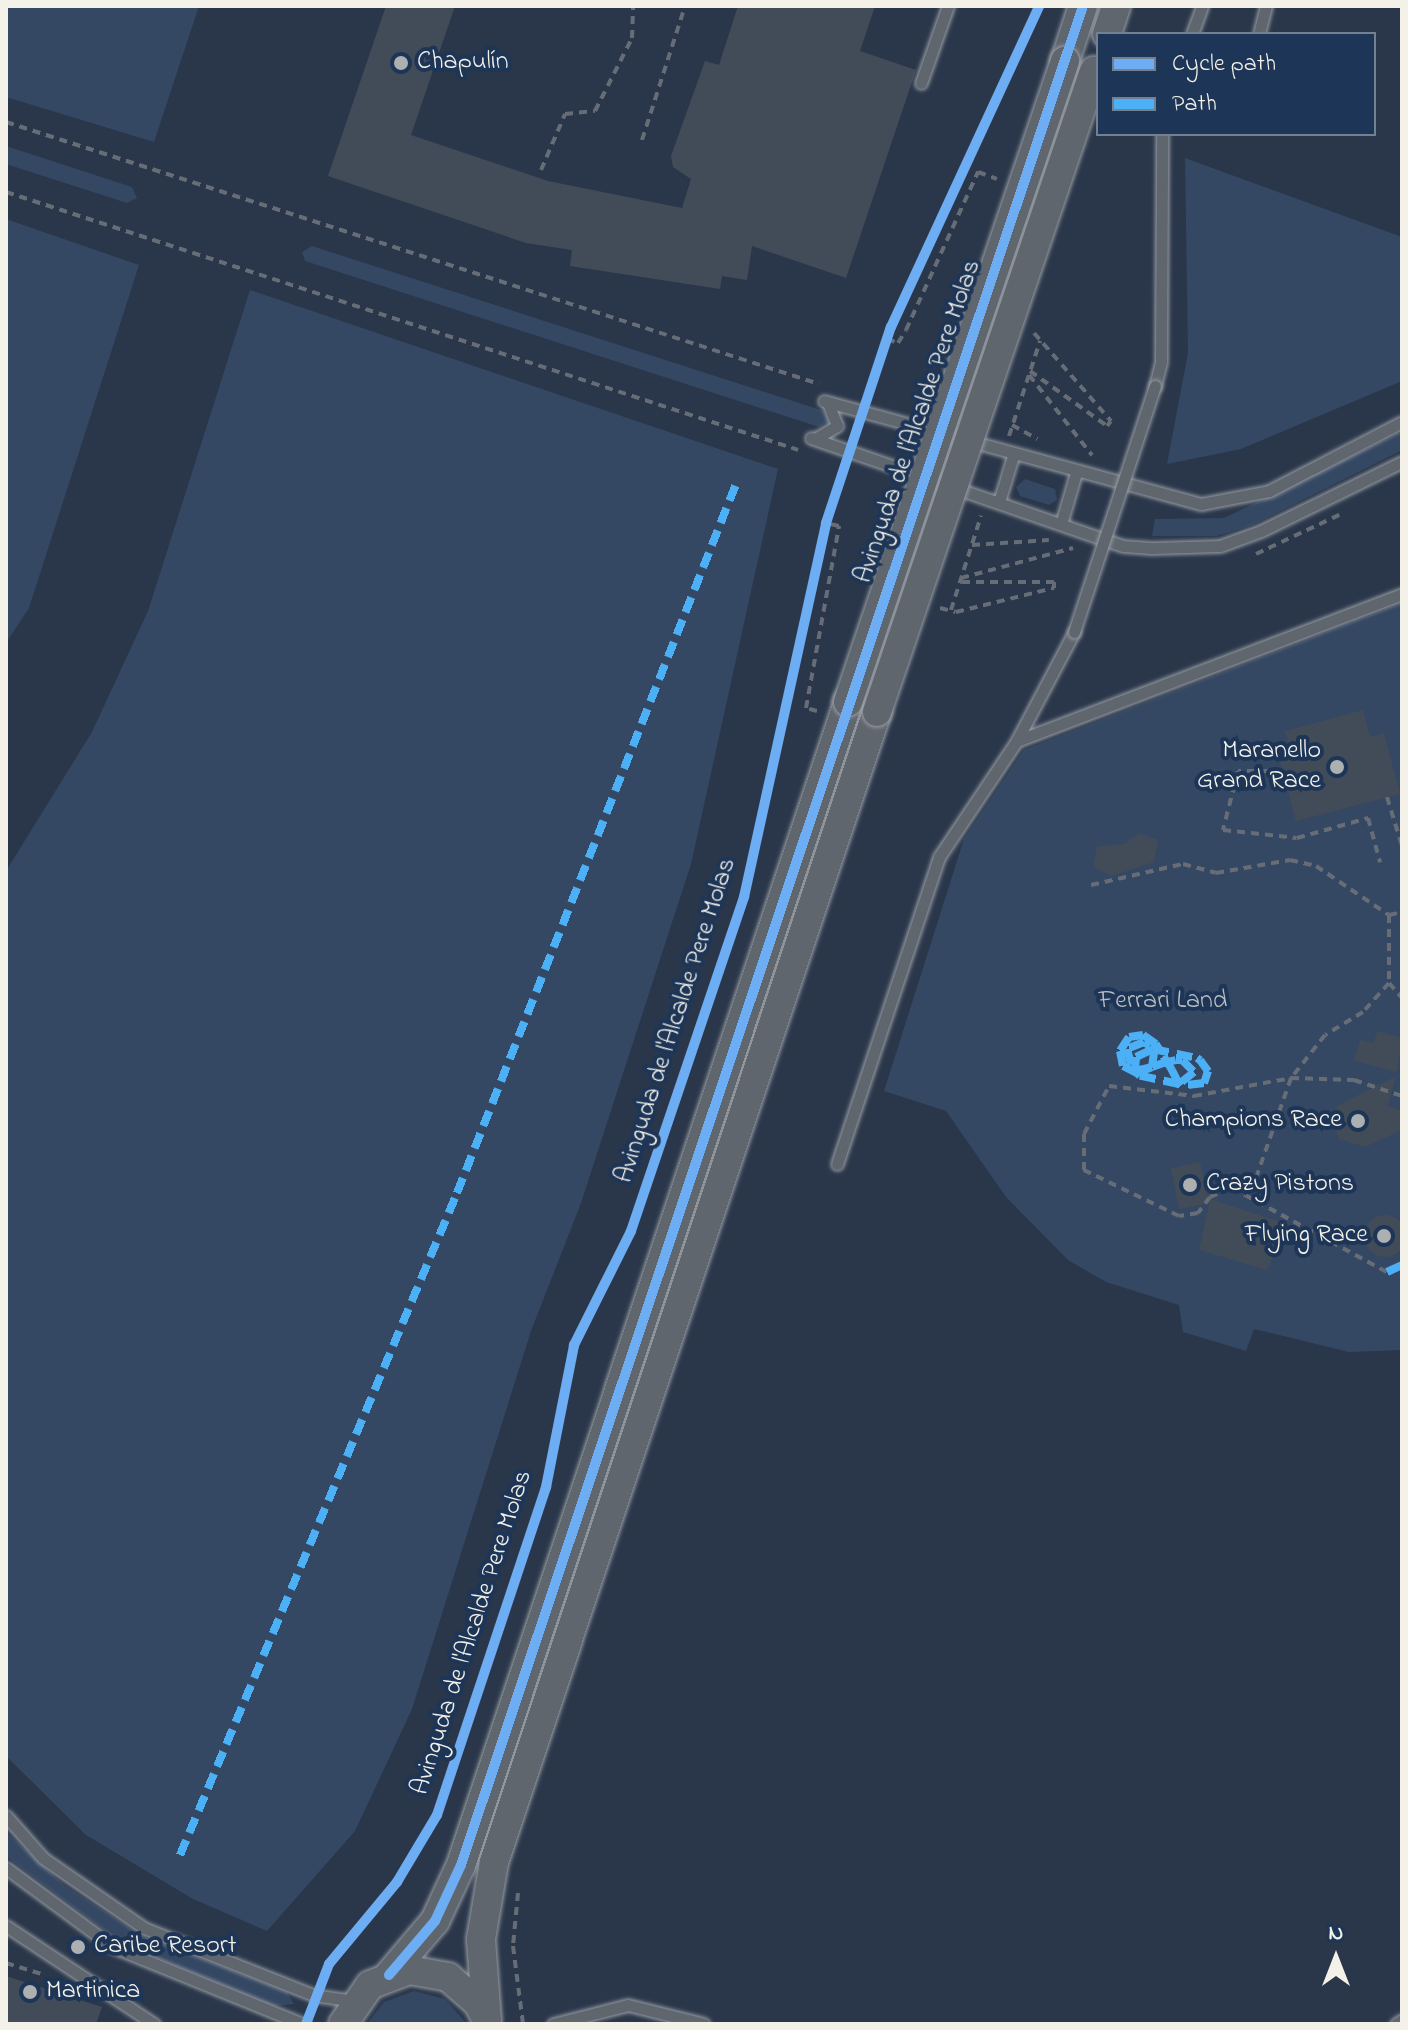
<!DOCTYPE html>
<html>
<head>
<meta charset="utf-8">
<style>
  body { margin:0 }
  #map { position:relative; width:1408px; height:2030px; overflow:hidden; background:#2a374a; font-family:"Indie Flower",sans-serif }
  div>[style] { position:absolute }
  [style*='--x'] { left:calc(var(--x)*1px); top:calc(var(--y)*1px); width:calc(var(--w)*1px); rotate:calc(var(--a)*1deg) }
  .green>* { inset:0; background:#344763 }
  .building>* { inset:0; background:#424c59; transform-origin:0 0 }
  .round { border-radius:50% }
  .path>* { height:4px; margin-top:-2px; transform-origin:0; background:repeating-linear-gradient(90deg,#666d76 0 8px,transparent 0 14px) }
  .roads { filter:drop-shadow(0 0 2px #979ca3) drop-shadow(0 0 2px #979ca3) }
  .service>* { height:11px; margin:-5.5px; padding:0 5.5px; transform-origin:5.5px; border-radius:5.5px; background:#60666e }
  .tertiary>* { height:28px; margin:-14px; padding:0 14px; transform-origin:14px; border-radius:14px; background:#60666e }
  .bridges { filter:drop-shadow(0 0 2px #979ca3) drop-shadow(0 0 2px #979ca3) }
  .service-bridge>* { height:11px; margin:-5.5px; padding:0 5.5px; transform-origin:5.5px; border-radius:5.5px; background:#60666e }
  .tertiary-bridge>* { height:28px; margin:-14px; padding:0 14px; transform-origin:14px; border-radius:14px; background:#60666e }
  .quiet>* { height:8px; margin-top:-4px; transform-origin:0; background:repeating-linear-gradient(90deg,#4cb0f7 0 16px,transparent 0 24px) }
  .cycleway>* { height:10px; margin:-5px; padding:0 5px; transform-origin:5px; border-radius:5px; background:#6dadf4 }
  .dots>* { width:22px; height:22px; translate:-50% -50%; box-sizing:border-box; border:4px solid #1d3557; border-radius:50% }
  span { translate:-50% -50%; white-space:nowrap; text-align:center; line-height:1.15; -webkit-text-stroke:8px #1d3557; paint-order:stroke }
  .poi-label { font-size:26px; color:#f4f1e8 }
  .left { translate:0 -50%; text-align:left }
  .right { translate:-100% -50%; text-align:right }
  .street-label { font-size:26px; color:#f4f1e8 }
  .park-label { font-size:26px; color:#bbbfc1 }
  .frame { position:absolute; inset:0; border:8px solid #f4f1e8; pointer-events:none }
  .legend { position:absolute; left:1096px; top:32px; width:280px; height:104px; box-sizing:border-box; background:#1d3557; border:2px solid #738091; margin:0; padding:10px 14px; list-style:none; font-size:24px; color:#f4f1e8 }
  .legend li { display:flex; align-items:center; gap:16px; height:40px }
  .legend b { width:40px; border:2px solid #738091 }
  .north { position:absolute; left:1296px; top:1918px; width:80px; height:80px; -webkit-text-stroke:6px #1d3557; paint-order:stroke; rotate:0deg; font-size:22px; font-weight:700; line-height:32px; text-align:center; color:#f4f1e8 }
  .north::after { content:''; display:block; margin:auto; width:28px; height:36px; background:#f4f1e8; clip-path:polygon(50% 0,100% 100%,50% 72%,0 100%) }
</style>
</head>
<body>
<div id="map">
  <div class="green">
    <i style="clip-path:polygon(6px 6px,199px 6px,154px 142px,6px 97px)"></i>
    <i style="clip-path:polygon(6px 146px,132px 187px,137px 198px,127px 203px,6px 164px)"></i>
    <i style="clip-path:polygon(1185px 158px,1402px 237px,1402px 381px,1241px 449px,1167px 464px,1188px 353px)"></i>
    <i style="clip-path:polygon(6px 219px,139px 265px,29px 608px,6px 643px)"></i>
    <i style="clip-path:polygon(312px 246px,824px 411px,829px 421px,819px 427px,305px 261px,302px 252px)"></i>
    <i style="clip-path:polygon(250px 290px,778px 469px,691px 864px,581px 1203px,531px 1331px,412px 1709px,355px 1831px,267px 1931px,193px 1899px,86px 1835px,6px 1756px,6px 871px,92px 732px,148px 611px)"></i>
    <i style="clip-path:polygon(1402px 432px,1402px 450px,1252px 525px,1216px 536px,1152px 536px,1155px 519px,1224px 518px)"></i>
    <i style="clip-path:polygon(1025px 479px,1055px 489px,1057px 500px,1049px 505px,1020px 496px,1016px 487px)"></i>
    <i style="clip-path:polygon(1402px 603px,1402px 1350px,1349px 1352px,1254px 1329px,1246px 1351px,1183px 1332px,1179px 1305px,1106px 1282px,1068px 1260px,1006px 1197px,946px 1111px,884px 1091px,964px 839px,1024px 750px)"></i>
    <i style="clip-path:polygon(6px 1832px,64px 1885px,140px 1935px,287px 1992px,294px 2004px,274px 2006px,120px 1942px,6px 1856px)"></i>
    <i style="clip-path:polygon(414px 1991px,445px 1999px,467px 2024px,367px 2024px,384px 2002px)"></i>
  </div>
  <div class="building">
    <i style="clip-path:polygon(386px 6px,455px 6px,411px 135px,548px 181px,682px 208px,691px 179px,673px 167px,671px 156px,705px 61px,719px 65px,738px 6px,875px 6px,860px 51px,916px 70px,846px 278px,752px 246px,747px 280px,722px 276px,720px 289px,570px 266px,572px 250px,526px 243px,328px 176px)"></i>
    <i style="clip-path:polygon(1363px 710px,1370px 737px,1384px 733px,1400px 794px,1296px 821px,1280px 762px,1292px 759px,1285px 731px)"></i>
    <i style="clip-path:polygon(1139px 833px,1158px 840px,1154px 862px,1112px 876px,1093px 867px,1097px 846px,1125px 844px)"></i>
    <i style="clip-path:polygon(1377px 1031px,1402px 1038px,1397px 1072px,1354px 1061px,1360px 1040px,1374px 1043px)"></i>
    <i style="clip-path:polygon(1396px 1076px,1388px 1106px,1402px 1111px,1402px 1130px,1365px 1147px,1339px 1139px,1332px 1123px,1337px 1106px)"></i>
    <i style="left:1200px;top:1162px;width:42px;height:30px;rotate:78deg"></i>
    <i style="clip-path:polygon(1210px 1199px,1287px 1224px,1267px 1270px,1199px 1250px)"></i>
    <i class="round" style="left:1364px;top:1215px;width:42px;height:42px"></i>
    <i style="clip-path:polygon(6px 1976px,102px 2007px,96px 2024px,6px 2024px)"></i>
  </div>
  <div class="path">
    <i style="--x:6;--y:122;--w:854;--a:17.86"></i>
    <i style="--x:642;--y:140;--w:141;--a:-72.2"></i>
    <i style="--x:541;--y:170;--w:61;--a:-66.8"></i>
    <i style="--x:565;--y:114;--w:30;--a:-6"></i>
    <i style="--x:595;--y:111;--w:82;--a:-63.1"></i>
    <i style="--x:632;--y:38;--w:32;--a:-88"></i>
    <i style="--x:6;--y:192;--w:833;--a:18.04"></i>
    <i style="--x:1034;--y:333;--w:117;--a:48.8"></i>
    <i style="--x:887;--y:339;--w:12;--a:20"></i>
    <i style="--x:898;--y:343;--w:15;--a:-58"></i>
    <i style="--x:906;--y:330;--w:174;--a:-65.5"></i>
    <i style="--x:978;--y:172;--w:20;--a:20"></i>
    <i style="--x:1030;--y:371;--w:95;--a:35.5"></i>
    <i style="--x:1107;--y:426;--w:6;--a:-51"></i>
    <i style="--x:1029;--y:375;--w:102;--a:51.8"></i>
    <i style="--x:1012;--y:425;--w:29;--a:29"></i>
    <i style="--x:1009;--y:436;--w:100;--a:-71.9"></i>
    <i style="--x:972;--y:545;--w:77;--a:-3.7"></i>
    <i style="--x:1256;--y:554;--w:92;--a:-25.2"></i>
    <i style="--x:961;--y:578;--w:116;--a:-15"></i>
    <i style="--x:940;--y:608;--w:16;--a:14"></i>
    <i style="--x:956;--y:612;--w:101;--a:-13.8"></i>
    <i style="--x:1054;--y:588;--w:6;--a:-90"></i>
    <i style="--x:1054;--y:582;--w:94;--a:180"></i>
    <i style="--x:951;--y:610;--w:99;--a:-72.3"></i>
    <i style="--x:817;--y:711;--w:11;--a:-165"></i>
    <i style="--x:806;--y:708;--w:185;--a:-79.7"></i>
    <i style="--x:839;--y:526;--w:13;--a:-167"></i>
    <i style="--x:1283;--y:771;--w:45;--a:180"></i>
    <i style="--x:1238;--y:771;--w:61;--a:104.3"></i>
    <i style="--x:1223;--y:830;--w:74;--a:6.2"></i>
    <i style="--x:1297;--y:838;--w:74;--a:-15.7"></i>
    <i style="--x:1368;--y:818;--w:46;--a:74.7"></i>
    <i style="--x:1387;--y:797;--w:51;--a:73"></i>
    <i style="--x:1091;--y:885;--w:94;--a:-12.9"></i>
    <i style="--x:1183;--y:864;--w:34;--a:15"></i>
    <i style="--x:1216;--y:873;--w:75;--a:-10"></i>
    <i style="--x:1290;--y:860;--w:27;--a:13"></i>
    <i style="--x:1316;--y:866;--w:88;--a:33.9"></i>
    <i style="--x:1389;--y:915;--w:13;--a:-13"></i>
    <i style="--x:1389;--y:915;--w:68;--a:90"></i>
    <i style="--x:1389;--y:983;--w:39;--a:132"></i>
    <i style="--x:1363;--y:1012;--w:44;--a:148.8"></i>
    <i style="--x:1325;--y:1035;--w:55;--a:128.3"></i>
    <i style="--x:1291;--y:1078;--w:106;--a:109.3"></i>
    <i style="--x:1256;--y:1178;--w:50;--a:157.6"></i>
    <i style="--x:1210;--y:1197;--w:20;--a:127"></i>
    <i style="--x:1198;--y:1213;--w:19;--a:171"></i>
    <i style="--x:1179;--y:1216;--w:106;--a:-154.2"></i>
    <i style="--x:1084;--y:1170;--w:36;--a:-90"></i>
    <i style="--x:1084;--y:1134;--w:54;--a:-62.5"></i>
    <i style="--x:1109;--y:1086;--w:86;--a:6.7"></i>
    <i style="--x:1194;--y:1096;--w:99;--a:-10.5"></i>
    <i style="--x:1291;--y:1078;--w:63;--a:1.8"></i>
    <i style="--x:1354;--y:1080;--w:51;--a:18.4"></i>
    <i style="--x:1389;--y:983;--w:20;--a:49"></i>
    <i style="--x:1232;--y:1188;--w:176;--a:28.5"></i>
    <i style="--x:518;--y:1893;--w:53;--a:95.4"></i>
    <i style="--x:513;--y:1946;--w:79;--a:82.7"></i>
    <i style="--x:6;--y:1963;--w:41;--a:17.1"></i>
  </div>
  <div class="roads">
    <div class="service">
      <i style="--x:1192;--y:34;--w:30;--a:-70"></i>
      <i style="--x:1259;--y:34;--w:29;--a:-76"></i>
      <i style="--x:921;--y:83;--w:82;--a:-70.7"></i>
      <i style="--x:1155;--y:386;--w:25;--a:-76"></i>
      <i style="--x:1161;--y:362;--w:228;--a:-89.7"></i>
      <i style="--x:824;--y:401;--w:391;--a:15.3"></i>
      <i style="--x:1201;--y:504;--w:69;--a:-10.8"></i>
      <i style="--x:1269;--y:491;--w:150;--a:-27.4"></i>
      <i style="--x:811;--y:438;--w:330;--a:19.1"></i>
      <i style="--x:1123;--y:546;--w:31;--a:4"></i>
      <i style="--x:1154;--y:548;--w:66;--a:-1.7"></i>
      <i style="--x:1220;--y:546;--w:44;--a:-20.1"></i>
      <i style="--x:1261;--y:531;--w:157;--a:-26.1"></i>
      <i style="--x:815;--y:439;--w:26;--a:-31"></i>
      <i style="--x:837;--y:426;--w:25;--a:-111"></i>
      <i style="--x:999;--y:502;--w:48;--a:-73.1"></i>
      <i style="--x:1061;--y:524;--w:53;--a:-73.6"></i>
      <i style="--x:1017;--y:741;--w:412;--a:-20.9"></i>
      <i style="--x:837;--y:1164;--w:324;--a:-71.6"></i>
      <i style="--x:939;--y:857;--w:138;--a:-56.2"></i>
      <i style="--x:1016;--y:742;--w:124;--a:-62.2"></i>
      <i style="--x:6;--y:1816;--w:56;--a:48.6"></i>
      <i style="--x:43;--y:1858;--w:123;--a:34.7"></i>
      <i style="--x:144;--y:1928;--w:182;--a:21.6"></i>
      <i style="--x:313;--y:1995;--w:41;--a:8.3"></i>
      <i style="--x:6;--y:1868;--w:133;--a:36.4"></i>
      <i style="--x:113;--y:1947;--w:205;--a:22.1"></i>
      <i style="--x:6;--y:1926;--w:178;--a:33.5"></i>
      <i style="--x:553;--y:2024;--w:77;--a:-14.2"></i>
      <i style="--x:628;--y:2005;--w:78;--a:14"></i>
      <i style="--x:1396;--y:2024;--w:7;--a:-34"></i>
    </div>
    <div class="tertiary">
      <i style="--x:1107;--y:34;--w:29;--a:-72"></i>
      <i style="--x:1065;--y:61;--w:58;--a:-71.9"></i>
      <i style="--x:389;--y:1975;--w:71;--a:-49.6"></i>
      <i style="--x:435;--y:1921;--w:62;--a:-65.1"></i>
      <i style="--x:461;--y:1865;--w:1226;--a:-71.59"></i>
      <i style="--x:487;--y:2021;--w:82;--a:-94.2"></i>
      <i style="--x:481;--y:1939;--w:78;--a:-80.4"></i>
      <i style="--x:494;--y:1862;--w:1212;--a:-71.58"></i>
      <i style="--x:343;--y:2024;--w:47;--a:-55.3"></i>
      <i style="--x:370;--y:1985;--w:42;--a:-21"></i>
      <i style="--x:409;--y:1970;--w:40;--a:10"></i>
      <i style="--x:448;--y:1977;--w:40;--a:41"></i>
      <i style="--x:478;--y:2003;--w:18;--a:63"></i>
    </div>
  </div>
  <div class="bridges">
    <div class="service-bridge">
      <i style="--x:1074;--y:632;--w:259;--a:-71.8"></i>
    </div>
    <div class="tertiary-bridge">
      <i style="--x:848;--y:702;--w:677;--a:-71.3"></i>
      <i style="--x:877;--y:712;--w:677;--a:-71.3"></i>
    </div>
  </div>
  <div class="quiet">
    <i style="--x:1156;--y:1044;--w:16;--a:-145"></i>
    <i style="--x:1143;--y:1035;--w:14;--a:172"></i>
    <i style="--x:1129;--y:1037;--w:17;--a:123"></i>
    <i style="--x:1120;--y:1051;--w:15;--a:79"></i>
    <i style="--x:1123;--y:1066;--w:16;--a:27"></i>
    <i style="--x:1137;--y:1073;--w:16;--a:-22"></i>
    <i style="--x:1152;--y:1067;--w:15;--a:-82"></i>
    <i style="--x:1154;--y:1052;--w:3;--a:-108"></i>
    <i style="--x:1153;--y:1049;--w:4;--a:-135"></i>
    <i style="--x:1150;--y:1046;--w:7;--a:-146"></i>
    <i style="--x:1144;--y:1042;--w:18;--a:158"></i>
    <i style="--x:1127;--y:1049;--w:20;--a:75"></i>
    <i style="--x:1132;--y:1068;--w:6;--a:18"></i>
    <i style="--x:1138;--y:1070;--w:6;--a:-9"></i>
    <i style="--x:1144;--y:1069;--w:8;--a:-14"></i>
    <i style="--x:1152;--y:1067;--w:12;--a:-20"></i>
    <i style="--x:1163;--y:1063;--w:13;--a:-13"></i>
    <i style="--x:1176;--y:1060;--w:6;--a:0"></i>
    <i style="--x:1182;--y:1060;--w:17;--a:45"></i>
    <i style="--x:1194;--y:1072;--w:19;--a:141"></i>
    <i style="--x:1179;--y:1084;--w:40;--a:-168"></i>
    <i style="--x:1140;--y:1076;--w:4;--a:-135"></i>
    <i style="--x:1137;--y:1073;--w:4;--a:-117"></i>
    <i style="--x:1135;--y:1069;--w:12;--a:-85"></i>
    <i style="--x:1136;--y:1057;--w:19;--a:-25"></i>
    <i style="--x:1153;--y:1049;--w:45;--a:11.6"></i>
    <i style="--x:1197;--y:1058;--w:4;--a:34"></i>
    <i style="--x:1200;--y:1060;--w:14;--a:54"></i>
    <i style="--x:1208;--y:1071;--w:13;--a:108"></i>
    <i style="--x:1204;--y:1083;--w:23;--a:173"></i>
    <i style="--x:1181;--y:1086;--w:3;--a:-135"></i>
    <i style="--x:1179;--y:1084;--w:16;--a:-117"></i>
    <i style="--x:1172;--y:1070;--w:31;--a:-122"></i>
    <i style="--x:1387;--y:1272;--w:17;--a:-25"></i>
    <i style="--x:180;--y:1855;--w:718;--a:-67.29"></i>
    <i style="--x:457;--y:1193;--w:767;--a:-68.52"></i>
  </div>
  <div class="cycleway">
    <i style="--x:389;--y:1975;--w:71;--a:-49.6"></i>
    <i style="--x:435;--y:1921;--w:62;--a:-65.1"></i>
    <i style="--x:461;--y:1865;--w:1960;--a:-71.5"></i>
    <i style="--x:306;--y:2024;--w:64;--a:-69"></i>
    <i style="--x:329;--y:1964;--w:107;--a:-50.3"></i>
    <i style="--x:397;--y:1882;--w:78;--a:-59.2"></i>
    <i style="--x:437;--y:1815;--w:346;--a:-71.6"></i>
    <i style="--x:546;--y:1487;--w:145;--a:-78.8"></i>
    <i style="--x:574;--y:1345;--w:127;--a:-63.4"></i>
    <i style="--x:631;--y:1231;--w:353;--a:-71.3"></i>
    <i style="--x:744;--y:897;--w:383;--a:-77.6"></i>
    <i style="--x:826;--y:523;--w:206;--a:-71.7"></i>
    <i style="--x:891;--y:327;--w:353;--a:-65.2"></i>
  </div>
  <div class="dots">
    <i style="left:401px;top:63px;background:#adb0b1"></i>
    <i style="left:1337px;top:767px;background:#adb0b1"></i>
    <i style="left:1358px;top:1121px;background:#adb0b1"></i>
    <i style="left:1190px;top:1185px;background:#adb0b1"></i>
    <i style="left:1384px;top:1236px;background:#adb0b1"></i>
    <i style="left:78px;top:1947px;background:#adb0b1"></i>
    <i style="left:30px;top:1992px;background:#adb0b1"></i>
  </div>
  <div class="poi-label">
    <span class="left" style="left:417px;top:63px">Chapulín</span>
    <span class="right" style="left:1321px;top:767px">Maranello<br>Grand Race</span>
    <span class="right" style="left:1342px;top:1121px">Champions Race</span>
    <span class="left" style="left:1206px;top:1185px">Crazy Pistons</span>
    <span class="right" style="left:1368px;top:1236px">Flying Race</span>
    <span class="left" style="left:94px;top:1947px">Caribe Resort</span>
    <span class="left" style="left:46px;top:1992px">Martinica</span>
  </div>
  <div class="street-label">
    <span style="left:919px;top:422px;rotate:-71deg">Avinguda de l'Alcalde Pere Molas</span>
    <span style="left:677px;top:1021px;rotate:-72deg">Avinguda de l'Alcalde Pere Molas</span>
    <span style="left:473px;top:1633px;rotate:-72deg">Avinguda de l'Alcalde Pere Molas</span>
  </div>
  <div class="park-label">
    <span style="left:1163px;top:1002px">Ferrari Land</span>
  </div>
  <div class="frame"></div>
  <ul class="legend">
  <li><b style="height:10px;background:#6dadf4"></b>Cycle path</li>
  <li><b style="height:10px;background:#4cb0f7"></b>Path</li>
  </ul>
  <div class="north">N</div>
</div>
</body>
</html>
